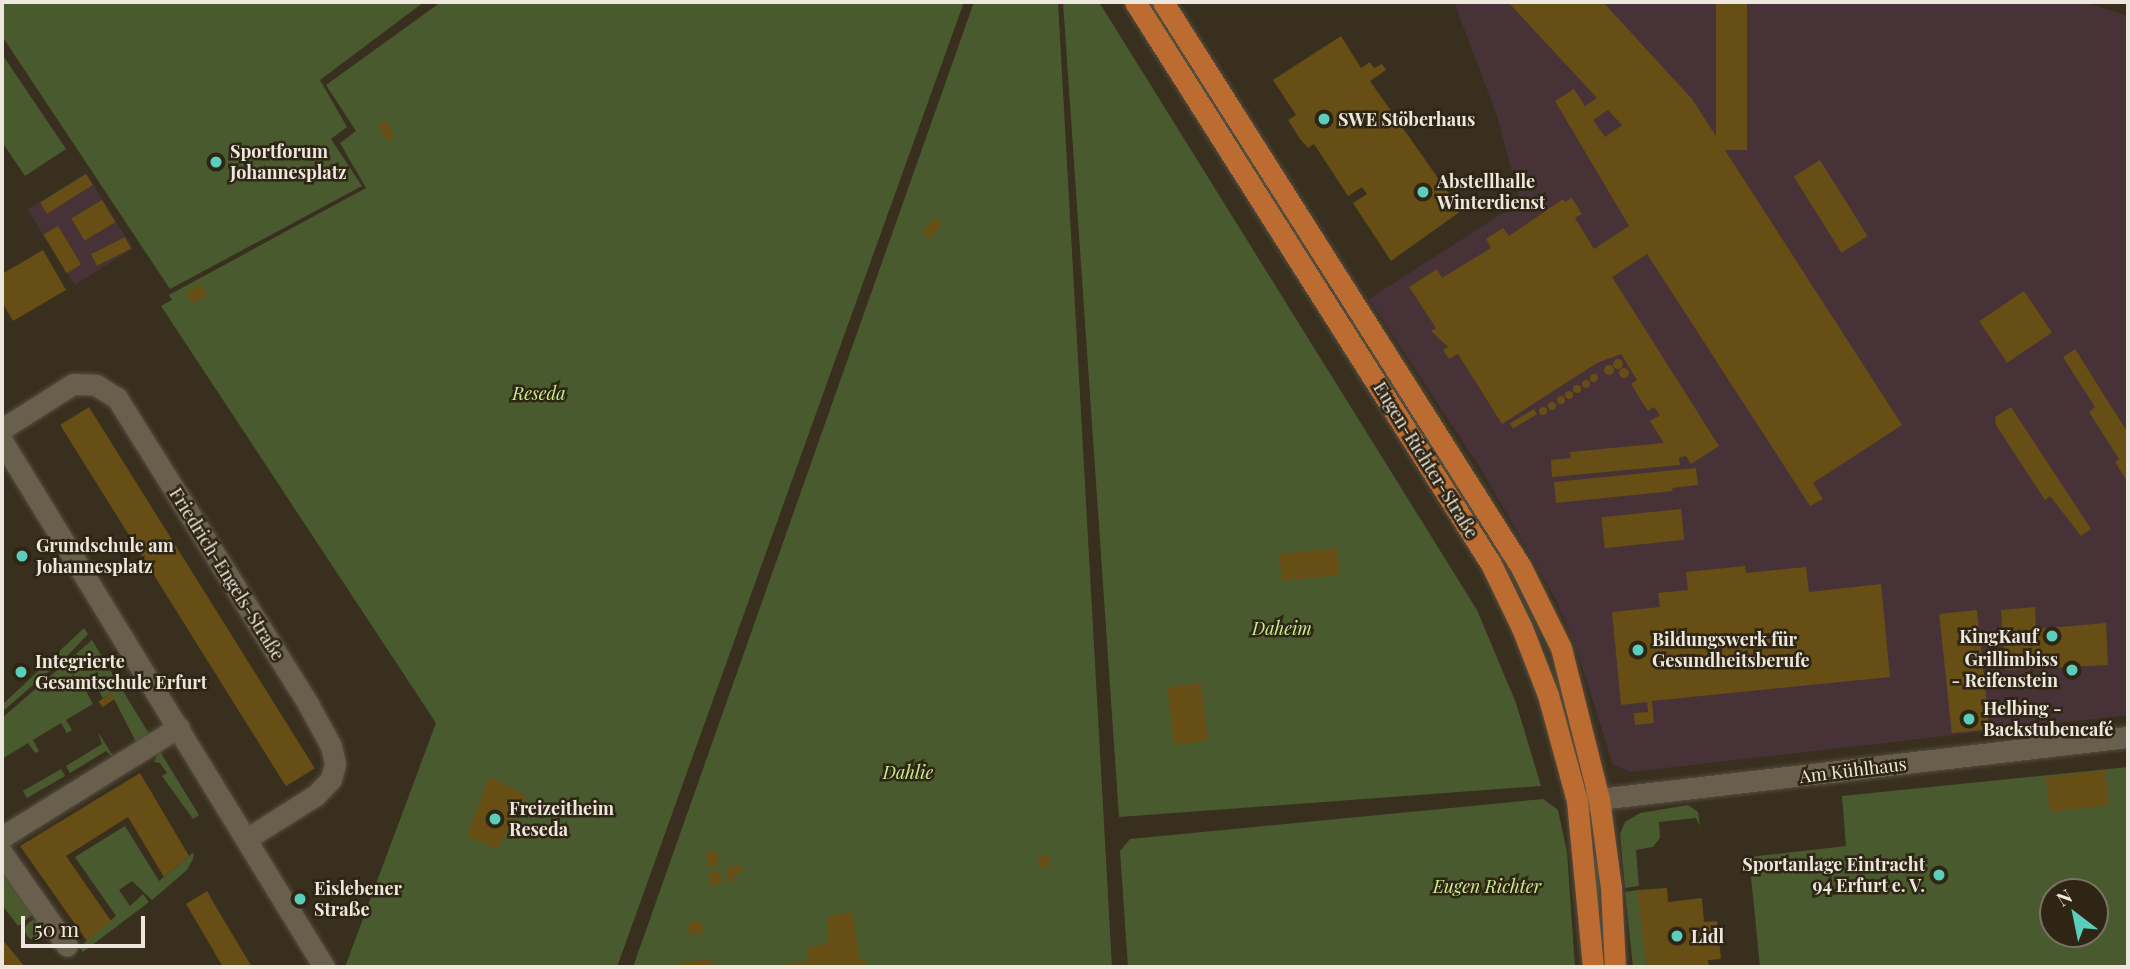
<!DOCTYPE html>
<html>
<head>
<meta charset="utf-8">
<style>
  body { margin:0 }
  #map { position:relative; width:2130px; height:969px; overflow:hidden; background:#382f1f; font-family:"Playfair Display",serif }
  div>[style] { position:absolute }
  [style*='--x'] { left:calc(var(--x)*1px); top:calc(var(--y)*1px); width:calc(var(--w)*1px); rotate:calc(var(--a)*1deg) }
  .industrial>* { inset:0; background:#463237; transform-origin:0 0 }
  .green>* { inset:0; background:#4a5a2f; transform-origin:0 0 }
  .round { border-radius:50% }
  .building>* { inset:0; background:#674e15; transform-origin:0 0 }
  .roads { filter:drop-shadow(0 0 2px #554d3f) drop-shadow(0 0 2px #554d3f) }
  .minor>* { height:21px; margin:-10.5px; padding:0 10.5px; transform-origin:10.5px; border-radius:10.5px; background:#695f4d }
  .major>* { height:21px; margin:-10.5px; padding:0 10.5px; transform-origin:10.5px; border-radius:10.5px; background:#bc6c30 }
  .dots>* { width:19px; height:19px; translate:-50% -50%; box-sizing:border-box; border:4px solid #2e2515; border-radius:50% }
  span { translate:-50% -50%; white-space:nowrap; text-align:center; line-height:1.15; -webkit-text-stroke:5px #2e2515; paint-order:stroke }
  .poi-label { font-size:18px; color:#ede7dd; font-weight:700 }
  .left { translate:0 -50%; text-align:left }
  .right { translate:-100% -50%; text-align:right }
  .park-label { font-size:18px; color:#c8ed8d; font-style:italic }
  .street-label { font-size:18px; color:#ede7dd }
  .frame { position:absolute; inset:0; border:4px solid #ede7dd; pointer-events:none }
  .north { position:absolute; left:2039px; top:878px; width:70px; height:70px; box-sizing:border-box; background:#2e2515; border:2px solid #7a7365; border-radius:50%; rotate:328deg; font-size:19px; font-weight:700; line-height:28px; text-align:center; color:#ede7dd }
  .north::after { content:''; display:block; margin:auto; width:24px; height:32px; background:#5bcebb; clip-path:polygon(50% 0,100% 100%,50% 72%,0 100%) }
  .scale { position:absolute; left:21px; top:916px; width:124px; height:32px; box-sizing:border-box; border:4px solid #ede7dd; border-top:0; padding-left:9px; font-size:21px; line-height:24px; white-space:nowrap; color:#ede7dd; -webkit-text-stroke:5px #2e2515; paint-order:stroke }
</style>
</head>
<body>
<div id="map">
  <div class="industrial">
    <i style="clip-path:polygon(1454px 2px,2084px 2px,2128px 16px,2128px 715px,1631px 772px,1613px 765px,1576px 647px,1556px 600px,1482px 471px,1369px 299px,1520px 202px,1497px 116px)"></i>
    <i style="left:86px;top:173px;width:89px;height:69px;rotate:58deg"></i>
  </div>
  <div class="green">
    <i style="clip-path:polygon(2px 2px,424px 2px,320px 80px,347px 127px,331px 139px,362px 186px,170px 289px,2px 36px)"></i>
    <i style="clip-path:polygon(441px 2px,964px 2px,617px 967px,345px 967px,436px 723px,161px 306px,172px 300px,169px 295px,366px 188px,340px 143px,356px 131px,326px 85px)"></i>
    <i style="clip-path:polygon(974px 2px,1058px 2px,1112px 967px,633px 967px)"></i>
    <i style="clip-path:polygon(1063px 2px,1099px 2px,1477px 610px,1516px 703px,1541px 786px,1119px 817px)"></i>
    <i style="clip-path:polygon(1146px 2px,1153px 2px,1327px 282px,1324px 281px)"></i>
    <i style="clip-path:polygon(2px 54px,66px 149px,25px 176px,2px 142px)"></i>
    <i style="clip-path:polygon(1354px 326px,1357px 327px,1479px 517px,1475px 519px)"></i>
    <i style="clip-path:polygon(84px 628px,88px 634px,70px 653px,2px 712px,2px 705px)"></i>
    <i style="clip-path:polygon(92px 640px,151px 737px,136px 742px,111px 693px,103px 698px,95px 685px,86px 691px,93px 704px,66px 720px,72px 730px,67px 733px,61px 723px,33px 740px,39px 751px,35px 753px,28px 743px,2px 759px,2px 718px)"></i>
    <i style="clip-path:polygon(98px 732px,115px 759px,106px 751px,70px 773px,66px 766px,102px 744px)"></i>
    <i style="clip-path:polygon(159px 750px,199px 815px,193px 819px,162px 776px,167px 773px,160px 763px,154px 762px)"></i>
    <i style="clip-path:polygon(evenodd,2128px 767px,2128px 967px,1760px 967px,1749px 857px,1846px 846px,1842px 796px,2128px 767px,2053px 892px,2095px 892px,2095px 934px,2053px 934px,2053px 892px)"></i>
    <i style="left:61px;top:769px;width:8px;height:44px;rotate:60deg"></i>
    <i style="clip-path:polygon(1543px 799px,1558px 810px,1567px 852px,1575px 967px,1128px 967px,1120px 851px,1130px 839px)"></i>
    <i style="clip-path:polygon(1688px 805px,1698px 812px,1700px 826px,1696px 818px,1659px 822px,1660px 838px,1653px 847px,1636px 850px,1639px 886px,1625px 888px,1620px 834px,1625px 822px,1640px 813px)"></i>
    <i style="clip-path:polygon(125px 826px,159px 881px,194px 852px,193px 859px,187px 870px,152px 900px,132px 881px,119px 890px,130px 906px,143px 894px,149px 902px,83px 952px,79px 947px,116px 916px,75px 857px)"></i>
    <i style="left:1592px;top:857px;width:7px;height:110px"></i>
    <i style="clip-path:polygon(2px 865px,35px 913px,18px 926px,2px 905px)"></i>
    <i style="clip-path:polygon(1637px 890px,1642px 918px,1647px 967px,1633px 967px,1625px 892px)"></i>
    <i class="round" style="left:25px;top:920px;width:20px;height:20px"></i>
  </div>
  <div class="building">
    <i style="clip-path:polygon(evenodd,1508px 2px,1603px 2px,1692px 99px,1902px 425px,1813px 483px,1823px 499px,1810px 506px,1647px 254px,1612px 277px,1719px 446px,1691px 464px,1686px 456px,1679px 458px,1680px 465px,1552px 477px,1551px 460px,1571px 458px,1570px 452px,1664px 443px,1650px 421px,1660px 415px,1654px 407px,1648px 411px,1639px 397px,1631px 384px,1637px 380px,1621px 354px,1597px 363px,1502px 424px,1458px 354px,1449px 359px,1443px 350px,1448px 347px,1431px 331px,1436px 328px,1409px 287px,1437px 269px,1442px 278px,1491px 248px,1486px 239px,1503px 228px,1509px 236px,1563px 199px,1565px 202px,1572px 198px,1582px 214px,1575px 218px,1594px 249px,1629px 226px,1555px 101px,1574px 89px,1585px 106px,1597px 98px,1508px 2px,1608px 110px,1622px 125px,1605px 137px,1593px 120px,1608px 110px)"></i>
    <i style="left:1716px;top:2px;width:31px;height:148px"></i>
    <i style="clip-path:polygon(1341px 36px,1361px 68px,1370px 62px,1374px 68px,1382px 64px,1386px 70px,1370px 81px,1461px 211px,1391px 261px,1353px 203px,1367px 194px,1362px 187px,1348px 196px,1314px 144px,1308px 148px,1300px 139px,1288px 120px,1296px 115px,1273px 80px)"></i>
    <i style="left:386px;top:120px;width:19px;height:9px;rotate:62deg"></i>
    <i style="left:1820px;top:160px;width:90px;height:31px;rotate:58deg"></i>
    <i style="left:86px;top:174px;width:13px;height:54px;rotate:58deg"></i>
    <i style="left:102px;top:200px;width:26px;height:36px;rotate:59deg"></i>
    <i style="clip-path:polygon(936px 218px,942px 222px,931px 239px,921px 232px)"></i>
    <i style="left:58px;top:226px;width:45px;height:17px;rotate:59deg"></i>
    <i style="left:125px;top:237px;width:13px;height:38px;rotate:63deg"></i>
    <i style="clip-path:polygon(43px 250px,66px 290px,13px 321px,2px 302px,2px 274px)"></i>
    <i style="left:201px;top:284px;width:13px;height:17px;rotate:61deg"></i>
    <i style="left:2024px;top:291px;width:50px;height:54px;rotate:56deg"></i>
    <i style="clip-path:polygon(2075px 349px,2128px 433px,2128px 483px,2115px 462px,2119px 459px,2089px 412px,2095px 407px,2063px 357px)"></i>
    <i class="round" style="left:1613px;top:359px;width:10px;height:10px"></i>
    <i class="round" style="left:1604px;top:365px;width:10px;height:10px"></i>
    <i class="round" style="left:1619px;top:368px;width:10px;height:10px"></i>
    <i class="round" style="left:1590px;top:374px;width:8px;height:8px"></i>
    <i class="round" style="left:1582px;top:380px;width:8px;height:8px"></i>
    <i class="round" style="left:1573px;top:385px;width:8px;height:8px"></i>
    <i class="round" style="left:1565px;top:391px;width:8px;height:8px"></i>
    <i class="round" style="left:1557px;top:396px;width:8px;height:8px"></i>
    <i class="round" style="left:1548px;top:402px;width:8px;height:8px"></i>
    <i style="left:89px;top:407px;width:426px;height:34px;rotate:58deg"></i>
    <i style="clip-path:polygon(2011px 407px,2091px 529px,2081px 536px,2050px 496px,2045px 500px,1996px 425px,1995px 417px)"></i>
    <i class="round" style="left:1539px;top:407px;width:8px;height:8px"></i>
    <i style="left:1534px;top:409px;width:6px;height:28px;rotate:59deg"></i>
    <i style="clip-path:polygon(1696px 468px,1698px 485px,1672px 488px,1673px 491px,1556px 503px,1554px 482px)"></i>
    <i style="left:1681px;top:509px;width:31px;height:80px;rotate:84deg"></i>
    <i style="left:1337px;top:548px;width:27px;height:58px;rotate:84deg"></i>
    <i style="clip-path:polygon(1745px 566px,1746px 573px,1806px 567px,1809px 592px,1881px 584px,1890px 677px,1652px 701px,1654px 723px,1635px 725px,1634px 713px,1648px 712px,1647px 702px,1621px 705px,1612px 612px,1660px 607px,1658px 593px,1688px 590px,1686px 572px)"></i>
    <i style="clip-path:polygon(2035px 607px,2036px 629px,2106px 623px,2108px 665px,2005px 670px,2001px 610px)"></i>
    <i style="left:1977px;top:610px;width:120px;height:38px;rotate:84deg"></i>
    <i style="left:2079px;top:666px;width:7px;height:13px;rotate:82deg"></i>
    <i style="left:1201px;top:683px;width:58px;height:34px;rotate:83deg"></i>
    <i style="left:111px;top:693px;width:7px;height:15px;rotate:56deg"></i>
    <i style="left:2105px;top:770px;width:35px;height:60px;rotate:83deg"></i>
    <i style="clip-path:polygon(140px 773px,189px 856px,164px 877px,128px 817px,66px 856px,111px 921px,87px 941px,20px 846px)"></i>
    <i style="clip-path:polygon(489px 777px,526px 795px,498px 849px,467px 836px)"></i>
    <i style="left:716px;top:851px;width:14px;height:11px;rotate:78deg"></i>
    <i style="left:1049px;top:855px;width:12px;height:11px;rotate:85deg"></i>
    <i style="clip-path:polygon(742px 865px,743px 872px,734px 874px,735px 882px,729px 883px,727px 867px)"></i>
    <i style="left:720px;top:871px;width:13px;height:12px;rotate:81deg"></i>
    <i style="clip-path:polygon(1667px 888px,1668px 902px,1702px 898px,1704px 922px,1717px 921px,1721px 959px,1708px 960px,1709px 967px,1647px 967px,1637px 890px)"></i>
    <i style="clip-path:polygon(207px 891px,219px 912px,252px 967px,223px 967px,186px 904px)"></i>
    <i style="clip-path:polygon(852px 912px,860px 960px,865px 960px,866px 967px,772px 967px,809px 960px,807px 947px,828px 944px,828px 916px)"></i>
    <i style="left:701px;top:921px;width:12px;height:14px;rotate:81deg"></i>
    <i style="clip-path:polygon(2px 939px,25px 967px,2px 967px)"></i>
    <i style="clip-path:polygon(711px 959px,712px 967px,679px 967px,678px 963px)"></i>
  </div>
  <div class="roads">
    <div class="minor">
      <i style="--x:2;--y:429;--w:84;--a:-32.4"></i>
      <i style="--x:73;--y:384;--w:23;--a:2"></i>
      <i style="--x:96;--y:385;--w:25;--a:32"></i>
      <i style="--x:117;--y:398;--w:361;--a:58"></i>
      <i style="--x:308;--y:704;--w:48;--a:61.3"></i>
      <i style="--x:331;--y:746;--w:18;--a:77"></i>
      <i style="--x:335;--y:764;--w:16;--a:105"></i>
      <i style="--x:331;--y:779;--w:22;--a:133"></i>
      <i style="--x:316;--y:795;--w:83;--a:147.8"></i>
      <i style="--x:2;--y:441;--w:617;--a:58.53"></i>
      <i style="--x:1582;--y:801;--w:550;--a:-6.69"></i>
      <i style="--x:2;--y:837;--w:208;--a:-31.9"></i>
      <i style="--x:2;--y:853;--w:113;--a:55"></i>
    </div>
    <div class="major">
      <i style="--x:1135;--y:2;--w:665;--a:57.65"></i>
      <i style="--x:1491;--y:564;--w:71;--a:64.2"></i>
      <i style="--x:1522;--y:628;--w:72;--a:68.8"></i>
      <i style="--x:1548;--y:695;--w:110;--a:74.7"></i>
      <i style="--x:1577;--y:801;--w:167;--a:84.5"></i>
      <i style="--x:1163;--y:2;--w:669;--a:57.64"></i>
      <i style="--x:1521;--y:567;--w:90;--a:63.7"></i>
      <i style="--x:1561;--y:648;--w:156;--a:75.9"></i>
      <i style="--x:1599;--y:799;--w:90;--a:82.3"></i>
      <i style="--x:1611;--y:888;--w:79;--a:87.1"></i>
    </div>
  </div>
  <div class="dots">
    <i style="left:1324px;top:119px;background:#5bcebb"></i>
    <i style="left:216px;top:162px;background:#5bcebb"></i>
    <i style="left:1423px;top:192px;background:#5bcebb"></i>
    <i style="left:22px;top:556px;background:#5bcebb"></i>
    <i style="left:2052px;top:636px;background:#5bcebb"></i>
    <i style="left:1638px;top:650px;background:#5bcebb"></i>
    <i style="left:2072px;top:670px;background:#5bcebb"></i>
    <i style="left:21px;top:672px;background:#5bcebb"></i>
    <i style="left:1969px;top:719px;background:#5bcebb"></i>
    <i style="left:495px;top:819px;background:#5bcebb"></i>
    <i style="left:1939px;top:875px;background:#5bcebb"></i>
    <i style="left:300px;top:899px;background:#5bcebb"></i>
    <i style="left:1677px;top:936px;background:#5bcebb"></i>
  </div>
  <div class="poi-label">
    <span class="left" style="left:1338px;top:119px">SWE Stöberhaus</span>
    <span class="left" style="left:230px;top:162px">Sportforum<br>Johannesplatz</span>
    <span class="left" style="left:1437px;top:192px">Abstellhalle<br>Winterdienst</span>
    <span class="left" style="left:36px;top:556px">Grundschule am<br>Johannesplatz</span>
    <span class="right" style="left:2038px;top:636px">KingKauf</span>
    <span class="left" style="left:1652px;top:650px">Bildungswerk für<br>Gesundheitsberufe</span>
    <span class="right" style="left:2058px;top:670px">Grillimbiss<br>- Reifenstein</span>
    <span class="left" style="left:35px;top:672px">Integrierte<br>Gesamtschule Erfurt</span>
    <span class="left" style="left:1983px;top:719px">Helbing -<br>Backstubencafé</span>
    <span class="left" style="left:509px;top:819px">Freizeitheim<br>Reseda</span>
    <span class="right" style="left:1925px;top:875px">Sportanlage Eintracht<br>94 Erfurt e. V.</span>
    <span class="left" style="left:314px;top:899px">Eislebener<br>Straße</span>
    <span class="left" style="left:1691px;top:936px">Lidl</span>
  </div>
  <div class="park-label">
    <span style="left:539px;top:393px">Reseda</span>
    <span style="left:1282px;top:628px">Daheim</span>
    <span style="left:908px;top:772px">Dahlie</span>
    <span style="left:1487px;top:886px">Eugen Richter</span>
  </div>
  <div class="street-label">
    <span style="left:1426px;top:460px;rotate:58deg">Eugen-Richter-Straße</span>
    <span style="left:227px;top:574px;rotate:58deg">Friedrich-Engels-Straße</span>
    <span style="left:1853px;top:770px;rotate:-7deg">Am Kühlhaus</span>
  </div>
  <div class="frame"></div>
  <div class="north">N</div>
  <div class="scale">50 m</div>
</div>
</body>
</html>
